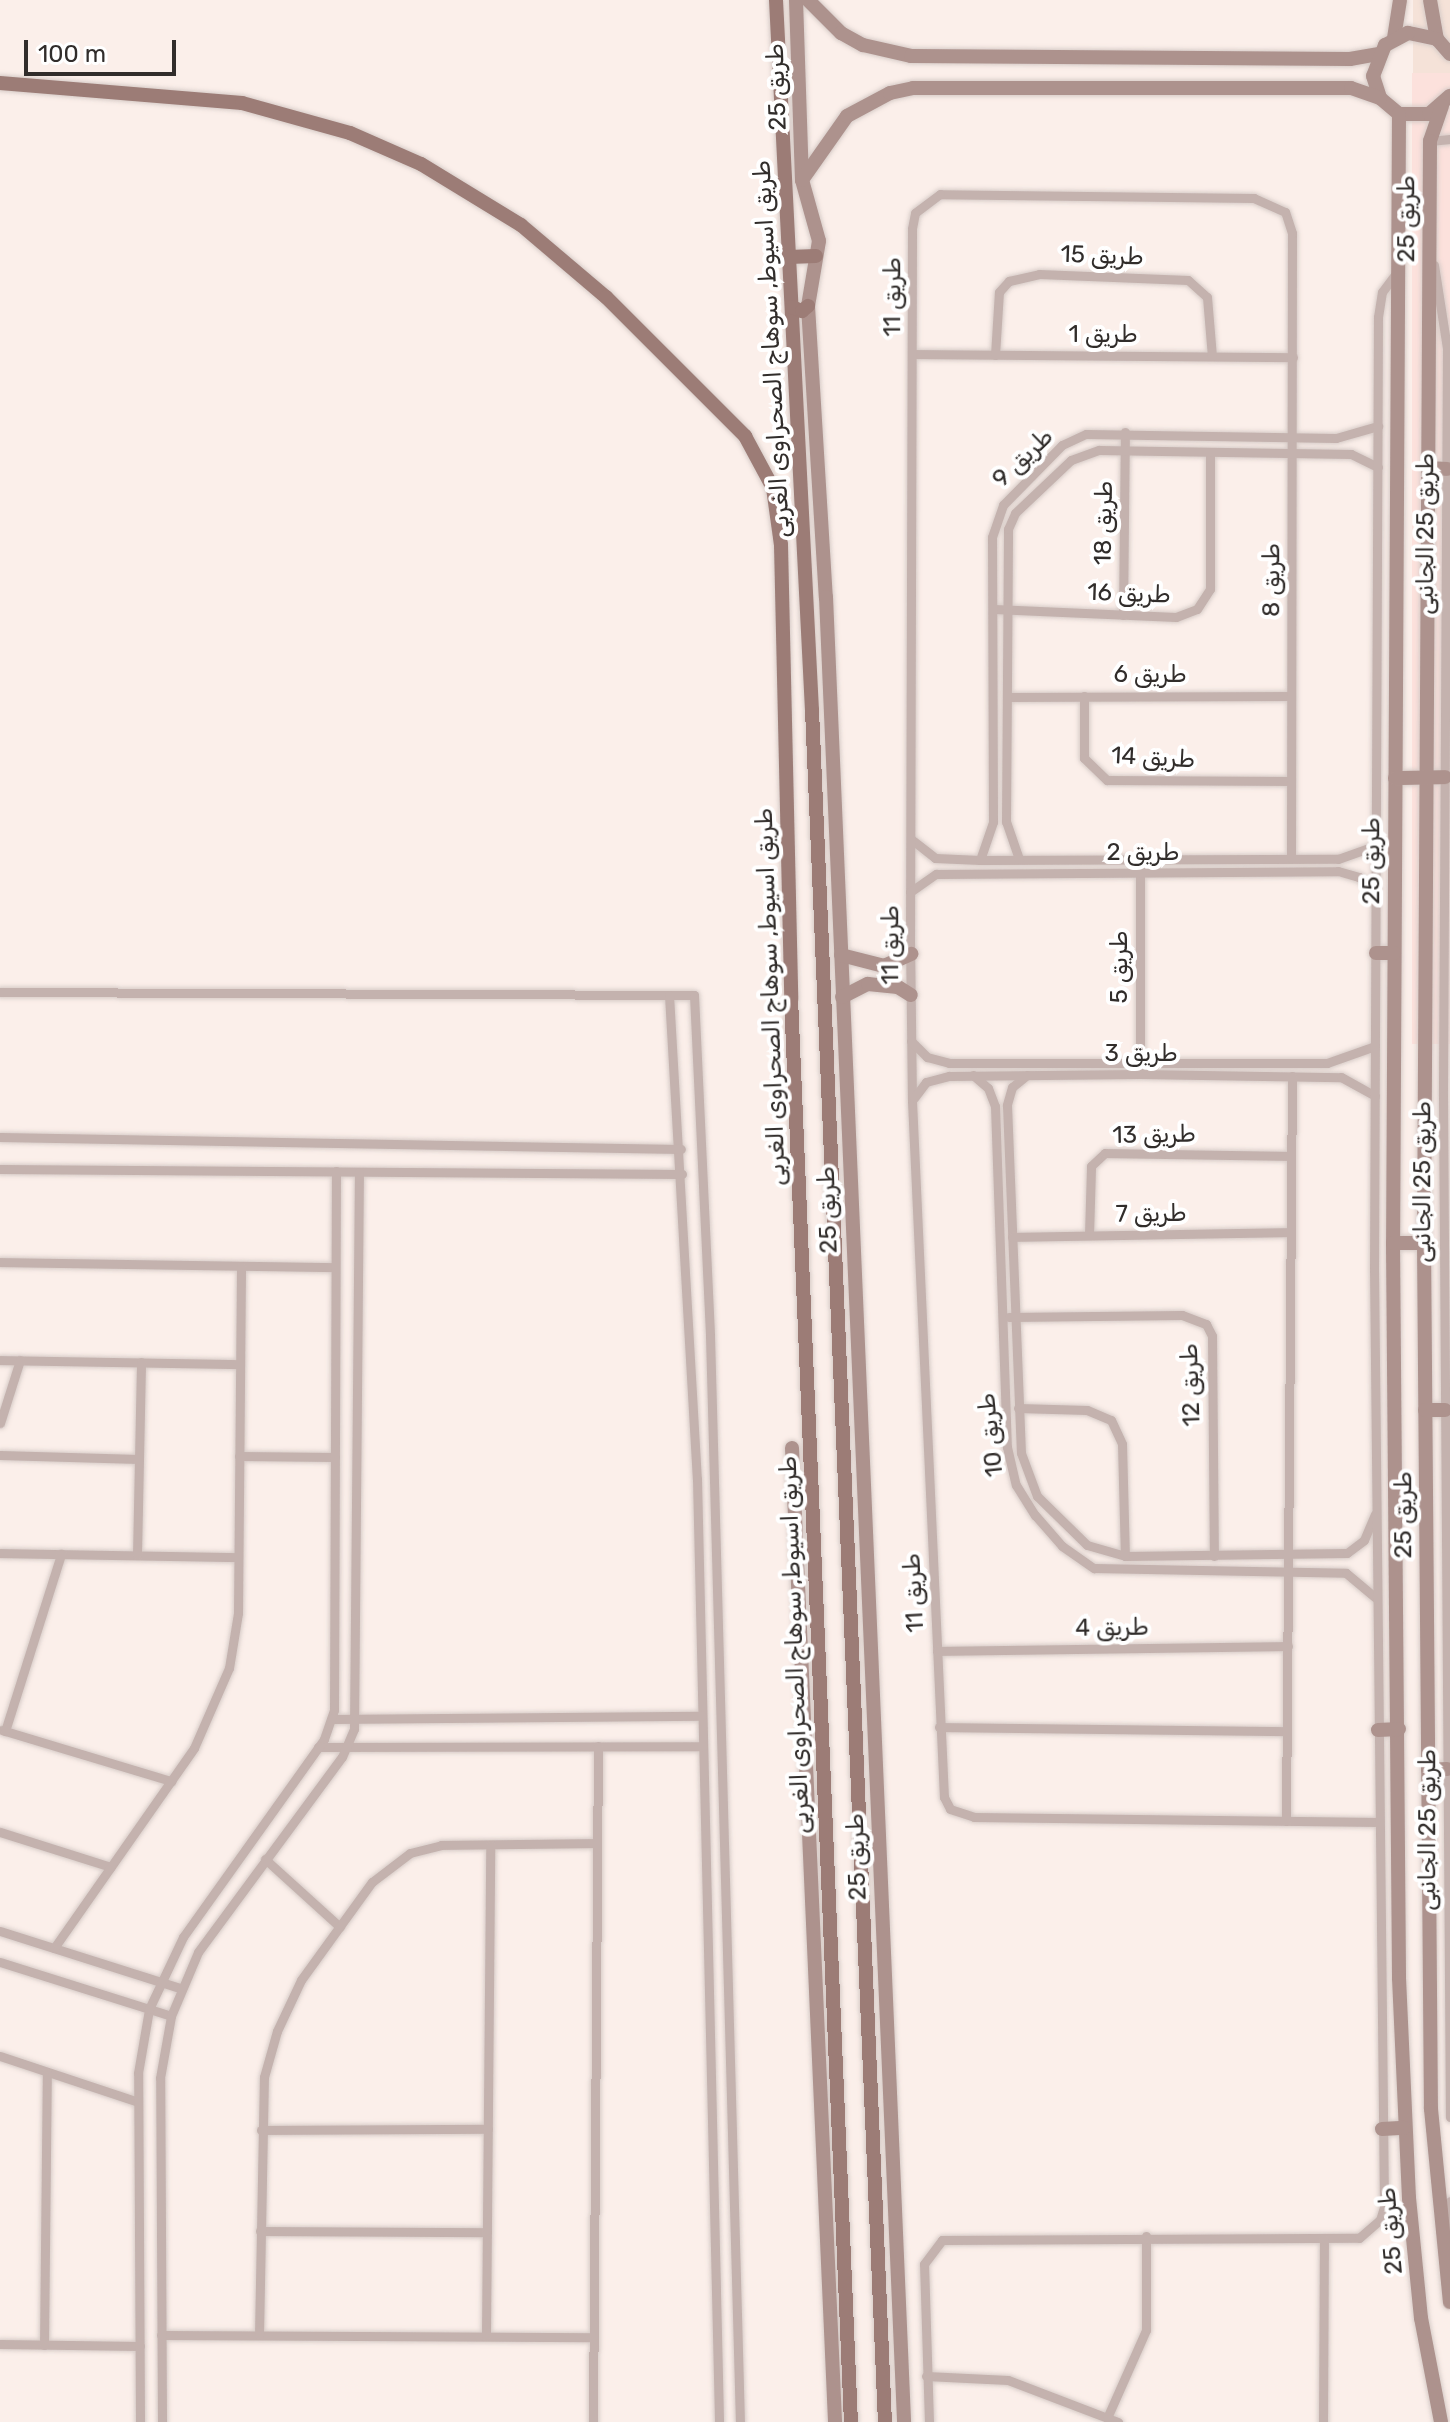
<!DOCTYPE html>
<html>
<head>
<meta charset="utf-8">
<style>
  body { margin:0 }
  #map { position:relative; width:1450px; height:2422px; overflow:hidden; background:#fbefea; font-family:Rubik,Cairo,sans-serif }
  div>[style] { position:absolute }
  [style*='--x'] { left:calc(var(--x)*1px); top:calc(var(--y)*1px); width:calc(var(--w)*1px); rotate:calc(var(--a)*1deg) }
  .built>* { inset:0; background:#f5e2d8; transform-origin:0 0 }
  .industrial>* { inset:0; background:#fce1dc; transform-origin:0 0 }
  .roads { filter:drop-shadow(0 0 2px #d7ccc8) drop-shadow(0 0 2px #d7ccc8) }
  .street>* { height:9px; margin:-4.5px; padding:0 4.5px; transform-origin:4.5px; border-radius:4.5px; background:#c4b2ae }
  .secondary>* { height:14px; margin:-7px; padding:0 7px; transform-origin:7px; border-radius:7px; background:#ad928d }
  .primary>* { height:14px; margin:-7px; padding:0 7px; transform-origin:7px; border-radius:7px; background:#9c7c76 }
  span { translate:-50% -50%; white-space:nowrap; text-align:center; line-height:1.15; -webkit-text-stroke:8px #fff; paint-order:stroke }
  .street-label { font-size:24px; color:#312d2b }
  .scale { position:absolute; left:24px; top:40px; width:152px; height:36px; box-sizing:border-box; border:4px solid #312d2b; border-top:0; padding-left:10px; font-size:24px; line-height:28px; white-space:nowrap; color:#312d2b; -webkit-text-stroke:6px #fff; paint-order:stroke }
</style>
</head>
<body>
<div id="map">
  <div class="built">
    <i style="left:1413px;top:0;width:37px;height:73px"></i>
  </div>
  <div class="industrial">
    <i style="left:1412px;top:73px;width:38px;height:971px"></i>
  </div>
  <div class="roads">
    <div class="street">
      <i style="--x:1430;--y:141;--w:20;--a:-6"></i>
      <i style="--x:1434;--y:265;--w:84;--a:81.1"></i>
      <i style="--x:1447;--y:348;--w:748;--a:90.31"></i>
      <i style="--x:1443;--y:1096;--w:1021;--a:89.61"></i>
      <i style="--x:913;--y:354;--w:380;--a:0.5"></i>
      <i style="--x:995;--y:355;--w:63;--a:-86.4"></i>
      <i style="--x:999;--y:292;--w:15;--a:-48"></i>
      <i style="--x:1009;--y:281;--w:31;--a:-13"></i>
      <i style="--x:1039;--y:274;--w:149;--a:2.3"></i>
      <i style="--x:1188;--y:280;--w:25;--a:42"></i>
      <i style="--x:1207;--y:297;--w:59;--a:85.2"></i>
      <i style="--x:1022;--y:467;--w:13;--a:45"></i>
      <i style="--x:994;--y:609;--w:182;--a:2.5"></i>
      <i style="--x:1176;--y:617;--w:22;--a:-21"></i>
      <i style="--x:1197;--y:609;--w:24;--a:-57"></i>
      <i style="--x:1210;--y:589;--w:137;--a:-90"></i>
      <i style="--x:1123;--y:615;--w:183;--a:-89.4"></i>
      <i style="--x:1084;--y:696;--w:62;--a:90"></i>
      <i style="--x:1084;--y:758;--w:32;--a:44"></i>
      <i style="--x:1107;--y:780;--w:184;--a:0.3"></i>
      <i style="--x:1009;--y:697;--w:282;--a:-0.2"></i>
      <i style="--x:911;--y:839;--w:31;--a:38"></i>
      <i style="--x:935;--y:858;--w:45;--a:2.5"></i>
      <i style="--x:980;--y:860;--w:358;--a:-0.2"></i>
      <i style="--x:1338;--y:859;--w:41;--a:-19.7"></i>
      <i style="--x:1291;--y:858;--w:625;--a:-89.91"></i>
      <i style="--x:1292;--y:233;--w:22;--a:-108"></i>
      <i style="--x:1285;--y:212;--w:34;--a:-156"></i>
      <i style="--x:1254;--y:198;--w:314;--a:-179.3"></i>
      <i style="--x:940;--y:194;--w:31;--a:143"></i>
      <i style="--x:915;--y:213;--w:16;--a:101"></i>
      <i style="--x:912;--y:229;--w:710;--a:90.16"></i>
      <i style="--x:910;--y:939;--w:162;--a:89.3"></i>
      <i style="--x:912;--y:1101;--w:697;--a:87.37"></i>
      <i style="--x:944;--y:1797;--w:13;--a:63"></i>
      <i style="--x:950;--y:1809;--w:25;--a:18"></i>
      <i style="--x:974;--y:1817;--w:405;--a:0.7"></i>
      <i style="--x:1019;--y:859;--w:39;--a:-109"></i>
      <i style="--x:1006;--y:822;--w:293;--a:-89.6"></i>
      <i style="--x:1008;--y:529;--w:17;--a:-66"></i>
      <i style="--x:1015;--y:513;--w:77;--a:-43.4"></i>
      <i style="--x:1071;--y:460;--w:30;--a:-20"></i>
      <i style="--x:1099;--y:450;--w:252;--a:0.9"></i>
      <i style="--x:1351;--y:454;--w:30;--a:26"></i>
      <i style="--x:980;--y:860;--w:40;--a:-71.1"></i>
      <i style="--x:993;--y:822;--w:285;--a:-90.2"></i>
      <i style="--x:992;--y:537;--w:34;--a:-71"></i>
      <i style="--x:1003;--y:505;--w:84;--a:-45.5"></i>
      <i style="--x:1062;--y:445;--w:26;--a:-25"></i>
      <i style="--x:1086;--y:434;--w:250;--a:0.9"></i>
      <i style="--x:1336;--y:438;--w:44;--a:-15.9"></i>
      <i style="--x:1140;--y:868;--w:201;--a:90"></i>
      <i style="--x:910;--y:892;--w:32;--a:-35"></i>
      <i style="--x:936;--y:874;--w:402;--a:-0.4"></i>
      <i style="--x:1338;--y:871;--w:22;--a:16"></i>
      <i style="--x:1359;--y:877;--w:22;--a:39"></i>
      <i style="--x:0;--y:992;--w:694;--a:0.25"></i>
      <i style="--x:694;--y:995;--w:341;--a:87.3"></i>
      <i style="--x:710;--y:1336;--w:1086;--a:88.42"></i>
      <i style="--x:669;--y:995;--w:485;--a:86.7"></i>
      <i style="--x:697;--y:1479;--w:943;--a:88.66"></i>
      <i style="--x:911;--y:1041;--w:23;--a:45"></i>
      <i style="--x:927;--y:1057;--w:23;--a:15"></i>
      <i style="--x:949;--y:1063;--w:378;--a:0"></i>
      <i style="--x:1327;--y:1063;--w:51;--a:-19.5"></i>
      <i style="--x:973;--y:1075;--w:20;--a:41"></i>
      <i style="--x:988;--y:1088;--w:19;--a:69"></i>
      <i style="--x:995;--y:1106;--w:341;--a:88"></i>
      <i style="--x:1007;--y:1447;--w:39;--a:77"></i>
      <i style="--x:1016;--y:1485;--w:36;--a:58"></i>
      <i style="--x:1035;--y:1515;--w:41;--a:48.9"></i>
      <i style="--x:1062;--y:1546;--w:39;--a:35"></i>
      <i style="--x:1094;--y:1568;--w:252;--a:1.1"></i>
      <i style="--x:1346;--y:1573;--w:39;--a:40"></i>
      <i style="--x:1027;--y:1075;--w:19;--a:141"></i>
      <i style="--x:1012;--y:1087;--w:19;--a:106"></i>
      <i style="--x:1007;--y:1105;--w:348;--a:87.7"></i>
      <i style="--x:1021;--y:1453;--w:46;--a:69.6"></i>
      <i style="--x:1037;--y:1496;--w:70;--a:44.4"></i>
      <i style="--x:1087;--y:1545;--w:40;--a:16"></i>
      <i style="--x:1125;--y:1556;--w:222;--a:-0.8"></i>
      <i style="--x:1347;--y:1553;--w:21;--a:-37"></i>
      <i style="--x:1364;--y:1540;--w:28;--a:-67"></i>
      <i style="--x:914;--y:1098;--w:20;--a:-53"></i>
      <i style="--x:926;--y:1082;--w:24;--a:-15"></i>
      <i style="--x:949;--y:1076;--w:191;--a:-0.6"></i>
      <i style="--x:1140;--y:1074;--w:201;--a:0.9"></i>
      <i style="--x:1341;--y:1077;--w:39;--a:29"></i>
      <i style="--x:0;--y:1137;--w:681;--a:1.01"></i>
      <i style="--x:0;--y:1169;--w:682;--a:0.42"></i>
      <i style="--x:1089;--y:1235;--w:69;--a:-88.3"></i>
      <i style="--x:1091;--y:1166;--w:19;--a:-43"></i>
      <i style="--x:1105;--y:1153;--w:186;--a:0.9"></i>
      <i style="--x:1012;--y:1237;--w:279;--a:-1"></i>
      <i style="--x:0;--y:1262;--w:335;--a:0.9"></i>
      <i style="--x:1009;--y:1317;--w:173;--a:-0.7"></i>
      <i style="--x:1182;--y:1315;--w:26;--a:21"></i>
      <i style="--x:1206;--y:1324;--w:13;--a:63"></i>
      <i style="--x:1212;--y:1336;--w:220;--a:89.5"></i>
      <i style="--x:0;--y:1360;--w:240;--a:1"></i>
      <i style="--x:1018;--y:1408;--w:69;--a:1.7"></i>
      <i style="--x:1087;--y:1410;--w:26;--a:23"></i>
      <i style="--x:1111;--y:1420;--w:26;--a:65"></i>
      <i style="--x:1122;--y:1444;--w:112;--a:88.5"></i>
      <i style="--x:0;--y:1423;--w:66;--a:-72.4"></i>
      <i style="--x:0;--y:1455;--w:139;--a:1.6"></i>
      <i style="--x:239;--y:1456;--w:96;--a:0.6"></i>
      <i style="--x:0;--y:1553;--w:238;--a:1"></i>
      <i style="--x:137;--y:1555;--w:193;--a:-88.8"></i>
      <i style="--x:937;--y:1651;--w:351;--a:-0.8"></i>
      <i style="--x:332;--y:1719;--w:370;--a:-0.5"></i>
      <i style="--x:939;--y:1727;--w:348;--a:0.7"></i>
      <i style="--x:2;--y:1730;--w:177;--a:16.8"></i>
      <i style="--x:5;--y:1731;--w:186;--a:-72.4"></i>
      <i style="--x:318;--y:1747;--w:385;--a:-0.1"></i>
      <i style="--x:1286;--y:1821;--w:745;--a:-89.54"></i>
      <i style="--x:0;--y:1832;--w:116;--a:17.5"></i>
      <i style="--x:265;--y:1859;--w:101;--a:42.2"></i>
      <i style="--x:0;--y:1931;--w:189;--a:17.6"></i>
      <i style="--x:54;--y:1948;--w:244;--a:-55"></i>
      <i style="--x:194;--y:1748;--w:87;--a:-66.4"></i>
      <i style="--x:229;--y:1668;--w:56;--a:-80.7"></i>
      <i style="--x:238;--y:1613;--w:347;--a:-89.5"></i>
      <i style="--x:0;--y:1962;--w:179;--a:17.5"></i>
      <i style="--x:0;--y:2056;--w:145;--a:18.4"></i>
      <i style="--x:261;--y:2130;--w:227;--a:-0.3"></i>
      <i style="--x:1447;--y:2228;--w:27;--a:-84"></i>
      <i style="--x:260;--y:2231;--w:227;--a:0.3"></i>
      <i style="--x:161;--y:2335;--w:433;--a:0.3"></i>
      <i style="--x:259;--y:2335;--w:258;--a:-88.9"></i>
      <i style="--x:264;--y:2077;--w:48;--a:-74.2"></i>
      <i style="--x:277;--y:2031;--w:56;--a:-64.8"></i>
      <i style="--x:301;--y:1980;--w:121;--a:-54.1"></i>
      <i style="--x:372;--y:1882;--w:48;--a:-37.3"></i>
      <i style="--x:410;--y:1853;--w:32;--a:-14"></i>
      <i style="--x:441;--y:1845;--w:156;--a:-0.7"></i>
      <i style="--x:486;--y:2336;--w:491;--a:-89.5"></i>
      <i style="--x:0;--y:2344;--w:140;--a:0.8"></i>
      <i style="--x:44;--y:2345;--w:273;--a:-89.4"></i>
      <i style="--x:926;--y:2376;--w:82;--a:2.8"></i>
      <i style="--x:1008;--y:2380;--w:118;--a:20.9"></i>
      <i style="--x:1107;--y:2418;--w:96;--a:-66.1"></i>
      <i style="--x:1146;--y:2330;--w:94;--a:-90"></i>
      <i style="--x:140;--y:2422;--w:349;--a:-90.3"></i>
      <i style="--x:138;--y:2073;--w:65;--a:-80.2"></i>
      <i style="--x:149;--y:2009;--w:80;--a:-64.7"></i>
      <i style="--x:183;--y:1937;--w:243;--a:-54.5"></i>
      <i style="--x:324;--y:1739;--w:31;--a:-71"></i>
      <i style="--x:334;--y:1710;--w:539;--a:-89.79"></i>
      <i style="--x:162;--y:2422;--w:344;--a:-90.3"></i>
      <i style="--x:160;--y:2078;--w:63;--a:-79.9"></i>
      <i style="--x:171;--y:2016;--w:69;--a:-67.1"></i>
      <i style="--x:198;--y:1952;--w:242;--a:-53.6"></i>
      <i style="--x:342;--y:1757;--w:30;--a:-67"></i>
      <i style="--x:354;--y:1729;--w:557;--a:-89.49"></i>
      <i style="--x:593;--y:2422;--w:676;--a:-89.58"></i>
      <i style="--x:929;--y:2422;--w:158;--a:-91.8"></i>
      <i style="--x:924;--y:2264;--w:30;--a:-53"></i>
      <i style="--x:942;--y:2240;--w:417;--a:-0.3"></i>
      <i style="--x:1359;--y:2238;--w:28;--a:-41"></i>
      <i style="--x:1380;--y:2220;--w:14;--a:-73"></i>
      <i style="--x:1384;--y:2207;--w:937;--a:-90.61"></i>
      <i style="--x:1374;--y:1270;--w:953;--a:-89.76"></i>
      <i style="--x:1378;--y:317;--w:25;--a:-81"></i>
      <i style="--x:1382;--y:292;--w:25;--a:-53"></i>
      <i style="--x:1323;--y:2422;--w:183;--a:-89.7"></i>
    </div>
    <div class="secondary">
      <i style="--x:796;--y:0;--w:180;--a:88.1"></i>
      <i style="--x:802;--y:180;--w:63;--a:74.4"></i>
      <i style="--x:819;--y:241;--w:66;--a:99.6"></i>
      <i style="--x:808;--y:306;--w:292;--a:86.5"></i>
      <i style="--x:826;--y:597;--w:1827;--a:87.55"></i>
      <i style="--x:808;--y:0;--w:47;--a:45"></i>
      <i style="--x:841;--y:33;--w:25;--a:29"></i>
      <i style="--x:863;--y:45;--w:49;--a:12.9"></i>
      <i style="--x:911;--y:56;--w:439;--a:0.4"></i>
      <i style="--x:1350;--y:59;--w:28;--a:-10"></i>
      <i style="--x:1430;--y:0;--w:40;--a:80"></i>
      <i style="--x:1394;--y:38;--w:38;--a:-81"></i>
      <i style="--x:1450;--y:54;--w:20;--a:-131"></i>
      <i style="--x:1437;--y:39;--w:30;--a:-168"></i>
      <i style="--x:1408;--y:33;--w:26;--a:152"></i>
      <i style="--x:1385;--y:45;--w:33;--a:111"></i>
      <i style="--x:1373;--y:76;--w:23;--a:72"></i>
      <i style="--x:1380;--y:98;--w:25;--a:40"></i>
      <i style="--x:1399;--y:114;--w:30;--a:0"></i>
      <i style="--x:1429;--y:114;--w:28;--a:-41"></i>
      <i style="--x:1442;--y:106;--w:37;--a:109"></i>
      <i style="--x:1430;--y:141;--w:1102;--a:90.31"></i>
      <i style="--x:1424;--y:1243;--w:866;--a:89.54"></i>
      <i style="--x:1431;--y:2109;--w:194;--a:84.4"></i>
      <i style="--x:1399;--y:114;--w:1129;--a:90.3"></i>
      <i style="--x:1393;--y:1243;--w:735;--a:89.53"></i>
      <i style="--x:1399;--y:1978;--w:220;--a:87.4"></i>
      <i style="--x:1409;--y:2198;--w:121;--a:84.3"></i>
      <i style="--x:1421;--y:2318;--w:106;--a:79.1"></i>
      <i style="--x:802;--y:180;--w:78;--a:-54.9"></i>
      <i style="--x:847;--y:116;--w:49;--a:-28.1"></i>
      <i style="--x:890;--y:93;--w:24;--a:-12"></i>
      <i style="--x:913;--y:88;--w:438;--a:0"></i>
      <i style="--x:1351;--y:88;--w:31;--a:19"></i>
      <i style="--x:1428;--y:468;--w:19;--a:3"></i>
      <i style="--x:1395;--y:778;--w:50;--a:-1.1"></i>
      <i style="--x:1376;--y:953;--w:18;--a:0"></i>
      <i style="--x:841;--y:955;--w:44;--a:14.3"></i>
      <i style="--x:884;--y:966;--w:30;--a:-24"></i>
      <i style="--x:842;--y:997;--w:29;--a:-27"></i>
      <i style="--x:868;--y:984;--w:30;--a:6"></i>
      <i style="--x:898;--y:987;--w:15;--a:32"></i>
      <i style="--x:1393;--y:1243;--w:31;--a:0"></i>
      <i style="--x:1425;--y:1410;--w:20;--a:0"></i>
      <i style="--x:792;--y:1448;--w:975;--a:87.47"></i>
      <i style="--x:1378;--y:1730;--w:21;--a:-3"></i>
      <i style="--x:1428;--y:1770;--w:19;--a:-3"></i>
      <i style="--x:1382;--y:2129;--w:22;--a:-3"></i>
    </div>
    <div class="primary">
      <i style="--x:776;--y:0;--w:711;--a:87.1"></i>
      <i style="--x:812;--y:710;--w:1714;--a:87.56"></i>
      <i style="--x:0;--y:83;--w:243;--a:4.7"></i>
      <i style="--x:242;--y:103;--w:112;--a:15.5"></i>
      <i style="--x:350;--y:133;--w:77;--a:23.6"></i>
      <i style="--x:421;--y:164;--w:117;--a:31.4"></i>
      <i style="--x:521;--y:225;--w:111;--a:40.3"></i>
      <i style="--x:606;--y:297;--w:197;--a:45"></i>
      <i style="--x:745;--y:436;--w:59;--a:61.7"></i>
      <i style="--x:773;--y:488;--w:58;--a:82"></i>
      <i style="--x:781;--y:545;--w:453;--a:88.7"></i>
      <i style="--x:791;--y:998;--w:1425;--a:87.59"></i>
      <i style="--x:789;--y:257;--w:27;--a:-2"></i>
      <i style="--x:792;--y:307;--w:11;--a:22"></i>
      <i style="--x:802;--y:311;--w:8;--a:-40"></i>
    </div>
  </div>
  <div class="street-label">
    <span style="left:777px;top:87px;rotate:-92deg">طريق 25</span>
    <span style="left:1407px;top:219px;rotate:-90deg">طريق 25</span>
    <span style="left:1102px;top:256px;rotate:2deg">طريق 15</span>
    <span style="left:893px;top:297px;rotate:-90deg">طريق 11</span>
    <span style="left:1103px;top:335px">طريق 1</span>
    <span style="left:772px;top:349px;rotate:-93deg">طريق اسيوط, سوهاج الصحراوى الغربى</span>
    <span style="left:1023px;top:458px;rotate:-44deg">طريق 9</span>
    <span style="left:1104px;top:523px;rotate:-89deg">طريق 18</span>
    <span style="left:1426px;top:534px;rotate:-90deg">طريق 25 الجانبى</span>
    <span style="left:1272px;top:580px;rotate:-90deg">طريق 8</span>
    <span style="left:1129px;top:594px;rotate:2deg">طريق 16</span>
    <span style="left:1150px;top:675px">طريق 6</span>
    <span style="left:1153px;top:758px;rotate:3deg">طريق 14</span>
    <span style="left:1143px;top:853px">طريق 2</span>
    <span style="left:1372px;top:861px;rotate:-90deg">طريق 25</span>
    <span style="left:891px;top:945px;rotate:-90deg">طريق 11</span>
    <span style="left:1120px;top:967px;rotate:-90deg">طريق 5</span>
    <span style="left:771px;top:997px;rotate:-92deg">طريق اسيوط, سوهاج الصحراوى الغربى</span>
    <span style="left:1141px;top:1054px">طريق 3</span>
    <span style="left:1154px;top:1135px;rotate:-1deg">طريق 13</span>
    <span style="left:1423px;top:1182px;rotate:-90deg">طريق 25 الجانبى</span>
    <span style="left:828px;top:1210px;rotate:-92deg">طريق 25</span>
    <span style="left:1151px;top:1214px;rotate:-1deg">طريق 7</span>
    <span style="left:1191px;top:1385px;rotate:-92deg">طريق 12</span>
    <span style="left:991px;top:1435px;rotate:-96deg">طريق 10</span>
    <span style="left:1404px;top:1515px;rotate:-90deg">طريق 25</span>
    <span style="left:914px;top:1593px;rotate:-93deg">طريق 11</span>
    <span style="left:1112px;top:1628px;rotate:-1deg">طريق 4</span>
    <span style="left:795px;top:1645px;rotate:-92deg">طريق اسيوط, سوهاج الصحراوى الغربى</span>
    <span style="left:1428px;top:1830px;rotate:-90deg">طريق 25 الجانبى</span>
    <span style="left:857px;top:1857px;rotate:-92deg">طريق 25</span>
    <span style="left:1391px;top:2231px;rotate:-95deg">طريق 25</span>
  </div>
  <div class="scale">100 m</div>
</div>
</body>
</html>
